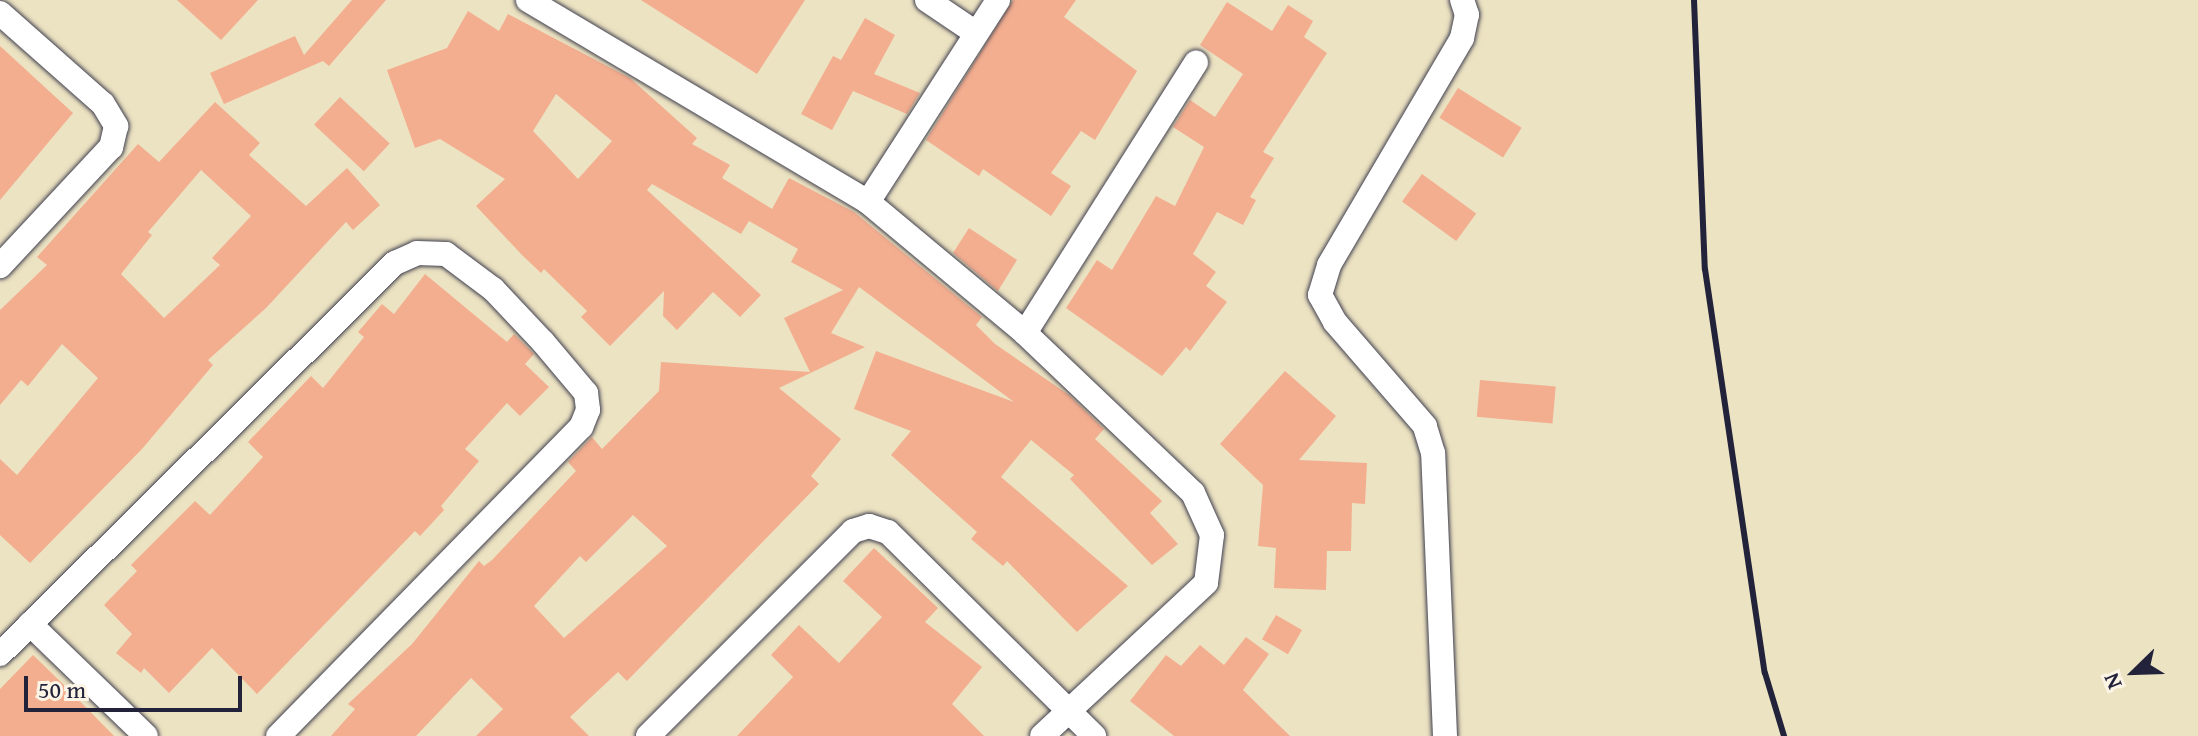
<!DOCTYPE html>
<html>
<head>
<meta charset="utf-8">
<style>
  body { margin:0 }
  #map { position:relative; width:2198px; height:736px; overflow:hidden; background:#ece3c2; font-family:"Gentium Book Plus",serif }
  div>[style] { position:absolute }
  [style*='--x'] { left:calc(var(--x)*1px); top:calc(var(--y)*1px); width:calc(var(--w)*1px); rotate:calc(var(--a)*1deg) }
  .building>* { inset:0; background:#f3ae90; transform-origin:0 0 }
  .roads { filter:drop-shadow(0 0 2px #403f4f) drop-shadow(0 0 2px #403f4f) }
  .minor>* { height:24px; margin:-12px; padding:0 12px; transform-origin:12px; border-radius:12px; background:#fff }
  .rail>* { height:6px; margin:-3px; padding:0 3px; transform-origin:3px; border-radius:3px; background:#22223b }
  span { translate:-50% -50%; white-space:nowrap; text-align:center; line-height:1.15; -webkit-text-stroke:7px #fcf5e5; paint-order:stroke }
  .north { position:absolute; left:2094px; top:632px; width:80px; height:80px; -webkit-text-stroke:6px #fcf5e5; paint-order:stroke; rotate:247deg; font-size:22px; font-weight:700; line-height:32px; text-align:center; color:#22223b }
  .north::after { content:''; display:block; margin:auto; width:28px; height:36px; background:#22223b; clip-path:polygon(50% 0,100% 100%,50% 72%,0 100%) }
  .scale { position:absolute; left:24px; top:676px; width:218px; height:36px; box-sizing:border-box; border:4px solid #22223b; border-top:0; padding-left:10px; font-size:24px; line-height:28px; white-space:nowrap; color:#22223b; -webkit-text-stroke:6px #fcf5e5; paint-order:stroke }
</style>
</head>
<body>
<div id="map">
  <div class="building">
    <i style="clip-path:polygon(177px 0,258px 0,221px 40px)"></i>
    <i style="clip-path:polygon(352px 0,386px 0,329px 66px,323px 61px,224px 104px,210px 73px,295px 36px,304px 55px)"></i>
    <i style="clip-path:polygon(641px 0,805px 0,757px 74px)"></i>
    <i style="clip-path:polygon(1013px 0,1076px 0,1064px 17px,1137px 71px,1095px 140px,1081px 131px,1051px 173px,1071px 186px,1051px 216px,983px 169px,979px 176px,926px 140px)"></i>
    <i style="clip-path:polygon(1227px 2px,1272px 31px,1288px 5px,1313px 21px,1304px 37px,1327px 53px,1263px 152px,1274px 158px,1250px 197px,1256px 200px,1243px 225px,1217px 212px,1193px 254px,1216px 272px,1206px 286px,1227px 302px,1190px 351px,1186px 347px,1162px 376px,1066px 308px,1097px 260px,1112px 270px,1156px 196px,1175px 206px,1204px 147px,1173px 127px,1190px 100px,1215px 117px,1243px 74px,1200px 45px)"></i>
    <i style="clip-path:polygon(evenodd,468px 11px,499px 31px,508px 14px,630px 78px,697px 138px,692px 144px,730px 165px,722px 178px,772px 209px,789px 178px,854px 212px,982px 317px,976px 325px,995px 344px,1069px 395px,1104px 429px,1095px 439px,1162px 501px,1150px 513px,1178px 544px,1152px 565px,1070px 479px,1074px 475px,1031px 440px,1001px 477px,1128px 586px,1077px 632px,1007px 561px,1003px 566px,971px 539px,977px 532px,891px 455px,911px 431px,854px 409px,876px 351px,1014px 402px,859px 287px,831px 333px,865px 347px,779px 388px,841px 439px,811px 476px,819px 484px,627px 681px,618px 672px,570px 717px,589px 736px,476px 736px,503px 709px,471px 678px,416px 736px,331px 736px,355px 709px,348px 704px,412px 644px,479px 561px,484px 566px,492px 560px,576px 471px,568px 462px,592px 437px,602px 449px,659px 391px,661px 362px,810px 372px,784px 318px,843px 290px,791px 262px,798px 249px,749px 221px,741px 234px,652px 184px,647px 190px,761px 295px,740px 317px,713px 292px,677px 330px,663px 316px,664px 291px,610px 346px,581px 317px,587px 311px,544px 269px,541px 273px,522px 255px,476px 206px,505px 179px,440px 139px,415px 148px,387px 70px,447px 48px,468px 11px,556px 94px,612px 141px,578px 179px,533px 131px,556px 94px,468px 11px,633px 515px,667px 546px,564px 638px,534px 606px,580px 556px,586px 562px,633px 515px)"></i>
    <i style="clip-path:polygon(865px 18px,895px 35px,874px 74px,920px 93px,907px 114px,853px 91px,832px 130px,801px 114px,833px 56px,841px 60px)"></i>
    <i style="clip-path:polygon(0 46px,73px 113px,0 200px)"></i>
    <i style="left:1458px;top:88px;width:75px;height:35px;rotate:32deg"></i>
    <i style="left:340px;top:97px;width:68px;height:38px;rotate:43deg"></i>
    <i style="clip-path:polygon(evenodd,215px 102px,260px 143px,249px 155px,306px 206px,347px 168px,380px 205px,353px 230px,346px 222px,266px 308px,208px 360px,213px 365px,142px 449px,30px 563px,0 535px,0 459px,17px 475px,98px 378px,62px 344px,28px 386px,21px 380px,0 405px,0 310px,47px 265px,37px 257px,138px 144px,159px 162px,215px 102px,201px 170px,251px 216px,212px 258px,220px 265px,164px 318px,121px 274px,152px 235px,148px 232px,201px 170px)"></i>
    <i style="left:1422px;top:174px;width:67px;height:34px;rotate:36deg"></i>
    <i style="clip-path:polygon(969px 228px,1017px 260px,998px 291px,953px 253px)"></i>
    <i style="clip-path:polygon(425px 274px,507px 342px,514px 334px,534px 354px,525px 364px,549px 387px,520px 416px,507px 403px,465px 449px,479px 461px,441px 506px,444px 510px,420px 536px,415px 531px,257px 694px,212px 648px,169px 693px,144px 668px,141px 673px,116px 653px,132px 634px,104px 605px,137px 571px,131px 565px,195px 501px,210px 515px,263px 457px,248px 442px,311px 376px,323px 388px,364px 337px,358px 332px,382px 304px,394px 314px)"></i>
    <i style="clip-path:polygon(1285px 371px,1336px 416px,1299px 460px,1367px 463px,1365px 504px,1352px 503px,1351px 551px,1327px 551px,1326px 590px,1274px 588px,1276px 548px,1258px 546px,1263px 485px,1220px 444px)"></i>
    <i style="left:1480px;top:380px;width:76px;height:37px;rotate:5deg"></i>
    <i style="clip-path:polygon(874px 548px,938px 608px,925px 622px,982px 667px,952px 704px,984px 736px,737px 736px,793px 677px,771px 655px,799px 625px,839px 663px,882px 617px,843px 581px)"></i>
    <i style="left:1276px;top:615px;width:30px;height:28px;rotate:30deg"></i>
    <i style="clip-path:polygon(1246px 637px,1269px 654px,1243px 690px,1290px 736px,1174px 736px,1130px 701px,1166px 655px,1181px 666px,1200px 645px,1224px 665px)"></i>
    <i style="clip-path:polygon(33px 655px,64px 685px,114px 736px,0 736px,0 689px)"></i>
  </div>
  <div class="roads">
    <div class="minor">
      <i style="--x:528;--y:0;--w:395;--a:30.7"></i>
      <i style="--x:868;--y:202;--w:204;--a:39.8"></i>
      <i style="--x:1025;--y:333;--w:232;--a:43.6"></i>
      <i style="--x:1193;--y:493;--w:46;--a:65.7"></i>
      <i style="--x:1212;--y:535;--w:48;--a:97.1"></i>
      <i style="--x:1206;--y:583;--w:224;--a:137"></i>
      <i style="--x:927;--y:0;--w:59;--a:34"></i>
      <i style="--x:0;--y:13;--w:137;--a:41.5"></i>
      <i style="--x:103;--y:104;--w:26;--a:59"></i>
      <i style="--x:116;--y:126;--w:22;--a:103"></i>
      <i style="--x:111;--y:147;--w:163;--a:133"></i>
      <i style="--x:868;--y:202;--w:240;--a:-57.2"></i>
      <i style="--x:1025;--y:333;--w:320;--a:-57.7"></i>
      <i style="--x:30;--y:624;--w:161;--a:44"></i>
      <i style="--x:0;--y:654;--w:556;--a:-44.71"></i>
      <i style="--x:395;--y:263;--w:24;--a:-24"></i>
      <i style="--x:417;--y:253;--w:29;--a:2"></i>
      <i style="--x:446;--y:254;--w:59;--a:36.7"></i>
      <i style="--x:493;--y:289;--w:73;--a:46.7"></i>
      <i style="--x:543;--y:342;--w:67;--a:49.9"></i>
      <i style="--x:586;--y:393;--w:17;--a:83"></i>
      <i style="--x:588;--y:410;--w:18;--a:112"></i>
      <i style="--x:581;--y:427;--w:433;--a:134.4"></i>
      <i style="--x:648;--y:736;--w:290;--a:-45"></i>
      <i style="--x:853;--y:531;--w:17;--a:-17"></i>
      <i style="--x:869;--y:526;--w:20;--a:18"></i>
      <i style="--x:888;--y:532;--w:290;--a:44.7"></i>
      <i style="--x:1445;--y:736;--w:283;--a:-92.4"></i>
      <i style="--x:1433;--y:453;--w:28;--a:-107"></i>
      <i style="--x:1425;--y:426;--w:138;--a:-130.9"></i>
      <i style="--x:1335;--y:322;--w:31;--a:-119"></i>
      <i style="--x:1320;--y:295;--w:31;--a:-73"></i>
      <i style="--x:1329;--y:265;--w:263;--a:-59.6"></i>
      <i style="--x:1462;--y:38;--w:24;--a:-78"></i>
      <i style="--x:1467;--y:15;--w:16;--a:-108"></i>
    </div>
  </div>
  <div class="rail">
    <i style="--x:1694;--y:0;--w:269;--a:87.7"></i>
    <i style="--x:1705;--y:269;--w:408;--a:81.6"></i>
    <i style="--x:1765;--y:673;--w:66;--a:73.2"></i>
  </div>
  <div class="north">N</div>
  <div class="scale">50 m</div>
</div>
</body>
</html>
